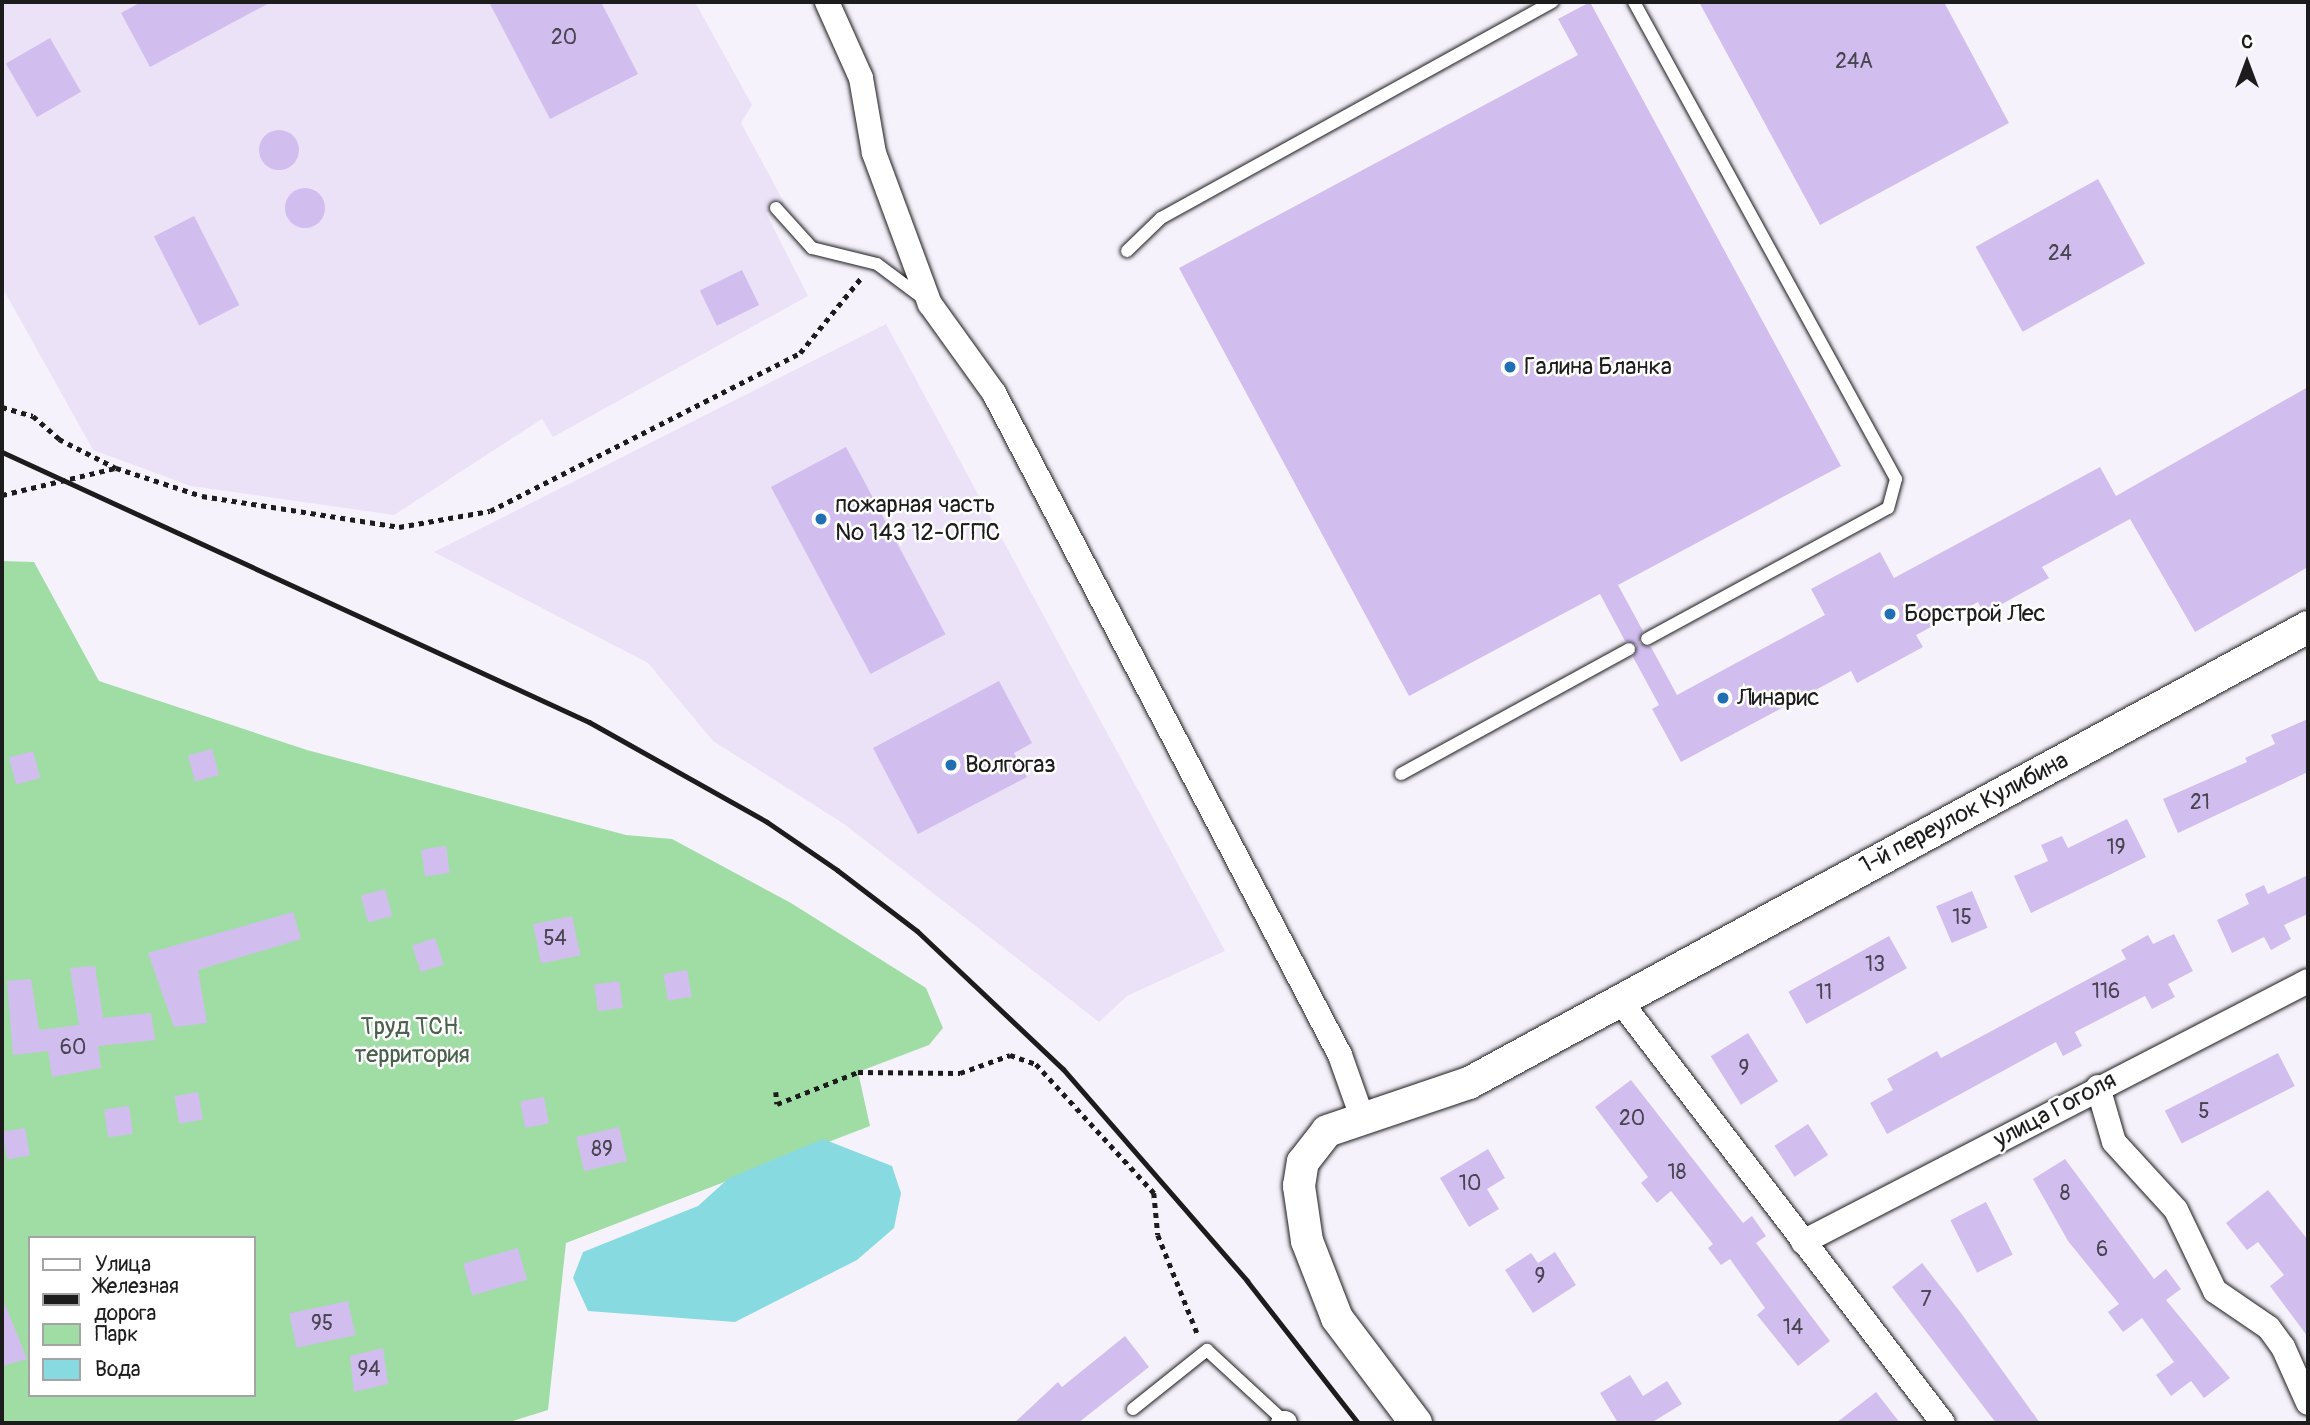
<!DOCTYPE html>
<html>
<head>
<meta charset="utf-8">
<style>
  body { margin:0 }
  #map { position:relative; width:2310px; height:1425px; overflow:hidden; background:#f6f2fc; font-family:Pangolin,sans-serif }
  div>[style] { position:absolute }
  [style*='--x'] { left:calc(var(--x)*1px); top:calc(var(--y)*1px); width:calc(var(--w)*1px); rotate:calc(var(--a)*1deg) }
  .built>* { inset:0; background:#ebe2f8 }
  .green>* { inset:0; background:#a0dda5 }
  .water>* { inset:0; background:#88dae1 }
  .building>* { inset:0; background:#d1beef; transform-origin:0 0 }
  .round { border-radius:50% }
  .path>* { height:4.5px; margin-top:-2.25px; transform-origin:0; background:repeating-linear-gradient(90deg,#1c1c1c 0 5px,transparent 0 10px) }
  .roads { filter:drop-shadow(0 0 2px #1c1c1c) drop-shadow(0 0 2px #1c1c1c) }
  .service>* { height:12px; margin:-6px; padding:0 6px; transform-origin:6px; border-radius:6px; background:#fff }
  .minor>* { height:24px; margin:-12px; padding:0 12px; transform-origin:12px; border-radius:12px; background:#fff }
  .tertiary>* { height:32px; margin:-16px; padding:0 16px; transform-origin:16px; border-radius:16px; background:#fff }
  .rail>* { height:5px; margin:-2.5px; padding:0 2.5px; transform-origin:2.5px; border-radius:2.5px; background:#1c1c1c }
  .dots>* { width:19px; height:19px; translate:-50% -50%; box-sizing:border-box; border:4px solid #fff; border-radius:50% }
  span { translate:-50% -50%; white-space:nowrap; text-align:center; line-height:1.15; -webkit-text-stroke:5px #fff; paint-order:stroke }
  .number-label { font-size:21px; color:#494451 }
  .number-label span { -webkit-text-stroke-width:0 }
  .poi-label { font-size:24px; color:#1c1c1c }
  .left { translate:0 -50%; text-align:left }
  .street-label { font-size:24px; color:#1c1c1c }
  .park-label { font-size:24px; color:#4a604c }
  .frame { position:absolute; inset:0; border:4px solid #1c1c1c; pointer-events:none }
  .legend { position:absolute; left:28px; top:1236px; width:228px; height:161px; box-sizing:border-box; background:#fff; border:2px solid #a4a4a4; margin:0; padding:9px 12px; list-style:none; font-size:21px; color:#1c1c1c }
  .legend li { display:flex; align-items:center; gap:14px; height:35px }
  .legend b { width:35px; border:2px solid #a4a4a4 }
  .north { position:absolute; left:2212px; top:28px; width:70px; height:70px; -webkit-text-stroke:5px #fff; paint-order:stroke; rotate:0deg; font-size:19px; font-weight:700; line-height:28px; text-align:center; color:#1c1c1c }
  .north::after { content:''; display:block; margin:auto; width:24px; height:32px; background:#1c1c1c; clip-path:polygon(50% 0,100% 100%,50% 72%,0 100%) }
</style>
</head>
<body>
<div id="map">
  <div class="built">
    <i style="clip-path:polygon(2px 2px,695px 2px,752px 105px,741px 123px,785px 204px,766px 213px,808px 296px,553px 437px,542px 419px,394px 515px,191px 486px,93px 450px,2px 287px)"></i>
    <i style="clip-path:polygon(886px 324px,1225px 951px,1127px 996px,1099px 1022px,844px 824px,713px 741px,648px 663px,434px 552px)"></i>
  </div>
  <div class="green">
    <i style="clip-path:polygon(evenodd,2px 561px,34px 562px,99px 681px,307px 750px,626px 835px,672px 839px,791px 903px,926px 988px,943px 1028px,929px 1045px,858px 1072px,870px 1126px,566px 1243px,548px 1410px,506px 1423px,2px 1423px,2px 561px,30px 1238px,254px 1238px,254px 1395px,30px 1395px,30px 1238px)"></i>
  </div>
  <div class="water">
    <i style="clip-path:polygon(823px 1139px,892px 1166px,901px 1193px,894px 1228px,857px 1260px,735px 1322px,588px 1311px,573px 1278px,583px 1252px,698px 1206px,729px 1178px)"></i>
  </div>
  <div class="building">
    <i style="clip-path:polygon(141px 2px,271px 2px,150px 67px,121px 13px)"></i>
    <i style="clip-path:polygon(489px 2px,601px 2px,638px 74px,550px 119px)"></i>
    <i style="clip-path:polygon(1590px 2px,1841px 466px,1618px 585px,1643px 631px,1639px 643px,1651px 647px,1677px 695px,1825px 615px,1811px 589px,1880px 552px,1894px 578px,2100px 467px,2116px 496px,2308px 387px,2308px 567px,2195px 632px,2130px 519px,2042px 567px,2049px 578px,1984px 614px,1978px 602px,1916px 635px,1923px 647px,1857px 683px,1851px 671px,1681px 762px,1652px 709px,1659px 705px,1633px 657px,1637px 645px,1625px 641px,1600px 594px,1409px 696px,1179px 268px,1578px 55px,1558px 19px)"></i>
    <i style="clip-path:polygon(1699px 2px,1944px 2px,2009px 123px,1820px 225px)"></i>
    <i style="left:50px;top:38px;width:62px;height:51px;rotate:60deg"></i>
    <i class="round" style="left:259px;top:130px;width:40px;height:40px"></i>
    <i style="left:2098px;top:179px;width:97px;height:140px;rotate:61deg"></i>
    <i class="round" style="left:285px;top:188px;width:40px;height:40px"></i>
    <i style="left:194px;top:216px;width:100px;height:45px;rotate:63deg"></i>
    <i style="left:742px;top:270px;width:39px;height:47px;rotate:64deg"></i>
    <i style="left:846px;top:447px;width:212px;height:85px;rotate:62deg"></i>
    <i style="clip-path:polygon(999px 681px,1032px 743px,1014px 753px,1027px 777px,918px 834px,873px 748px)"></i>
    <i style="clip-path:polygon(2308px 719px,2308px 772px,2178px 833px,2163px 799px,2247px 762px,2245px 758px,2275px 744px,2271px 735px)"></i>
    <i style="left:212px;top:749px;width:27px;height:25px;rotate:75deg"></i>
    <i style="left:33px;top:751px;width:28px;height:25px;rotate:75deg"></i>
    <i style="clip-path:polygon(2127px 819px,2146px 857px,2031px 913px,2014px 876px,2048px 861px,2041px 845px,2062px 836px,2068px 848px)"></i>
    <i style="left:446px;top:846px;width:27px;height:25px;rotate:82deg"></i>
    <i style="clip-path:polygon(2308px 875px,2308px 914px,2284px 925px,2291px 939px,2271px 950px,2264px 937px,2232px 953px,2217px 920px,2249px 904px,2245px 894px,2264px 885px,2268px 894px)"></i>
    <i style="left:385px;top:889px;width:28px;height:25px;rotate:75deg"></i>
    <i style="left:1972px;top:891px;width:40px;height:39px;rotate:67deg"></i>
    <i style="clip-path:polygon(293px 912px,301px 939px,198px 970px,207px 1023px,174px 1027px,148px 953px)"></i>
    <i style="left:572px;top:916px;width:40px;height:40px;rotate:78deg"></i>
    <i style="clip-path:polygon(2174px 934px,2193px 971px,2168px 984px,2175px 997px,2152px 1009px,2145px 996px,2075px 1032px,2082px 1046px,2063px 1056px,2056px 1042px,1887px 1134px,1870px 1103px,1893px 1090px,1887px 1079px,1937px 1051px,1941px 1058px,2126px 959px,2121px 950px,2148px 935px,2153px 944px)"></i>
    <i style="left:1889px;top:936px;width:37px;height:115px;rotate:61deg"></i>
    <i style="left:435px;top:938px;width:28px;height:24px;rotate:72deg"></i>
    <i style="clip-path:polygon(95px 966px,103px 1018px,151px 1013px,155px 1040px,98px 1046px,101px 1068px,52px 1077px,48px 1051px,13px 1055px,7px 981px,31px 979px,39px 1030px,79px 1025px,70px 968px)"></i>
    <i style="left:687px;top:970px;width:27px;height:24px;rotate:80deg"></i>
    <i style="left:619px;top:981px;width:27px;height:25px;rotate:82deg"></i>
    <i style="left:1748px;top:1033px;width:57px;height:44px;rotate:58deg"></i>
    <i style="left:2278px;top:1053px;width:37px;height:127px;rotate:63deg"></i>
    <i style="clip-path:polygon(1631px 1080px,1743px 1223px,1752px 1216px,1766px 1236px,1756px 1243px,1830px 1341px,1798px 1366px,1757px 1315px,1765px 1308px,1730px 1259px,1721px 1265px,1708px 1248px,1713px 1244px,1671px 1191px,1657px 1203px,1641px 1183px,1648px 1177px,1595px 1107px)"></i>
    <i style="left:198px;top:1092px;width:28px;height:24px;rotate:80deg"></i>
    <i style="left:544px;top:1097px;width:27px;height:24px;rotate:80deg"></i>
    <i style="left:129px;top:1106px;width:28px;height:25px;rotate:82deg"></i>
    <i style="left:1808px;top:1124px;width:37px;height:40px;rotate:57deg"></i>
    <i style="left:619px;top:1127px;width:35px;height:44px;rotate:77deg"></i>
    <i style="left:25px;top:1128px;width:28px;height:23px;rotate:80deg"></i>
    <i style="clip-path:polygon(1488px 1149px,1505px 1178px,1487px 1189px,1499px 1209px,1469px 1227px,1440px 1178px)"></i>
    <i style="clip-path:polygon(2065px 1159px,2154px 1279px,2166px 1269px,2181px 1289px,2166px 1300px,2230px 1378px,2204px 1398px,2191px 1381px,2171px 1396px,2156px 1375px,2174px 1362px,2142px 1318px,2123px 1332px,2108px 1312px,2119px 1304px,2068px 1241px,2033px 1179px)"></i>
    <i style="clip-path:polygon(2268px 1190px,2308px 1240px,2308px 1337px,2270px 1286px,2284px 1275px,2258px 1242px,2247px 1250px,2226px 1223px)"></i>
    <i style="left:1986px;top:1202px;width:59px;height:40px;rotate:63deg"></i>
    <i style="left:518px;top:1248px;width:33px;height:57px;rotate:74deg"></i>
    <i style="clip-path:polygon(1555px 1252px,1576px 1285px,1533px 1313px,1505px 1270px,1531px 1253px,1538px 1263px)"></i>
    <i style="clip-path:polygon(1922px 1263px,1961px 1313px,2040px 1423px,1996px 1423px,1892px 1287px)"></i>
    <i style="clip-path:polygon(2px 1297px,27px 1359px,2px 1366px)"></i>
    <i style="left:348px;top:1301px;width:35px;height:60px;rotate:78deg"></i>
    <i style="clip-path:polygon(1125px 1336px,1149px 1367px,1078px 1423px,1014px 1423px,1058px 1382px,1062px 1387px)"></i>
    <i style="clip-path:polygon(383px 1348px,388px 1384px,354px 1392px,350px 1356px)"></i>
    <i style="clip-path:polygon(1630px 1375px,1643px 1396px,1667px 1381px,1682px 1404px,1651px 1423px,1618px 1423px,1600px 1393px)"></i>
    <i style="clip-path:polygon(1876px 1392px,1900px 1423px,1836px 1423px)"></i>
  </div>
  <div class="path">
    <i style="--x:2;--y:407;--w:32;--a:16"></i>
    <i style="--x:33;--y:416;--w:35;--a:41"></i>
    <i style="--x:59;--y:439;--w:64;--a:27"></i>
    <i style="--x:116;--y:468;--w:90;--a:18"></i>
    <i style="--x:202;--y:496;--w:199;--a:8.9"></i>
    <i style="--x:399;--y:527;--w:92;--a:-10"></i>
    <i style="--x:490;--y:511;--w:348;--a:-27"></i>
    <i style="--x:800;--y:353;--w:97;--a:-50.9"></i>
    <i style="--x:2;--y:495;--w:116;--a:-13.4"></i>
    <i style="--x:776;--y:1092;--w:12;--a:85"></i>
    <i style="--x:777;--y:1104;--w:87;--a:-21.6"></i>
    <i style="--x:858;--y:1072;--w:102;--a:0.6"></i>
    <i style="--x:960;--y:1073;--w:53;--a:-19.8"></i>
    <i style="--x:1010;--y:1055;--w:28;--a:19"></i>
    <i style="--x:1036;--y:1064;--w:175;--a:47.5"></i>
    <i style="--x:1154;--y:1193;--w:42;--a:84.6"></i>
    <i style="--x:1158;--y:1235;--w:108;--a:68.2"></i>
  </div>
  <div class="roads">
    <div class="service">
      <i style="--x:1634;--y:2;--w:544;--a:61.22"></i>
      <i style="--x:1896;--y:479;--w:30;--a:105"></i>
      <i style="--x:1888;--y:508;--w:274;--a:151.5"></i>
      <i style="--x:776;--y:208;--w:54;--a:48"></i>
      <i style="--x:812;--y:248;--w:67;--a:13.8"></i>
      <i style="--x:877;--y:264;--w:59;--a:36.7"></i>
      <i style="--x:1127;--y:251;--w:47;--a:-44.1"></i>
      <i style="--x:1161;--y:218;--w:447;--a:-28.9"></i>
      <i style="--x:1401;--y:774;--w:260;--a:-28.7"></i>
      <i style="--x:1133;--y:1409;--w:95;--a:-38.6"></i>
      <i style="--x:1207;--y:1350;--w:106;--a:42.7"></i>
    </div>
    <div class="minor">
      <i style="--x:827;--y:2;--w:83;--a:65.9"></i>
      <i style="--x:861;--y:78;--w:76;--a:80.2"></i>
      <i style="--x:874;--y:153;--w:161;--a:69.7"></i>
      <i style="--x:930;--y:304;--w:110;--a:54.3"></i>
      <i style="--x:994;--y:393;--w:747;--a:62.41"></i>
      <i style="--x:1340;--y:1055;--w:66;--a:70.5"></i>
      <i style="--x:1620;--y:1001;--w:531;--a:52.57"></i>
      <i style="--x:2098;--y:1087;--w:57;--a:73.8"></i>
      <i style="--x:2114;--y:1142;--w:92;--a:47.6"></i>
      <i style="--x:2176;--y:1210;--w:90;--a:64.3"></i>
      <i style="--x:2215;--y:1291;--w:65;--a:34.4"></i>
      <i style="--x:2269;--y:1328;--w:24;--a:54"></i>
      <i style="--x:2283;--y:1347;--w:61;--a:65.9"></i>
      <i style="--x:1803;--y:1242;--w:568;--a:-27.33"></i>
      <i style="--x:1283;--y:1423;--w:2;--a:0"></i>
    </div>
    <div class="tertiary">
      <i style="--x:1416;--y:1423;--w:131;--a:-127"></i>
      <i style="--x:1337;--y:1318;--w:83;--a:-111.3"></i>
      <i style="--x:1307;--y:1241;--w:56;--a:-98.3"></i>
      <i style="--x:1299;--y:1186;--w:24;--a:-81"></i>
      <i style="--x:1303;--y:1162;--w:39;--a:-52"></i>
      <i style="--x:1327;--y:1131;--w:150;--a:-18.7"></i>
      <i style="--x:1469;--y:1083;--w:955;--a:-28.52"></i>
    </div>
  </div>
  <div class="rail">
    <i style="--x:2;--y:452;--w:646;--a:24.7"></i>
    <i style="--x:589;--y:722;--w:204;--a:29.3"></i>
    <i style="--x:767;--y:822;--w:85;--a:34.4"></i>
    <i style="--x:837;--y:870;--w:101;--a:37.3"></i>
    <i style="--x:917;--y:931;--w:201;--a:43.4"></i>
    <i style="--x:1063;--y:1069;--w:281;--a:49"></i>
    <i style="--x:1247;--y:1281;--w:180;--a:52"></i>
  </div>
  <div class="dots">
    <i style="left:1510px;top:367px;background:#1f6fb2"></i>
    <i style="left:821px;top:519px;background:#1f6fb2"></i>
    <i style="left:1890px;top:614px;background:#1f6fb2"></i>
    <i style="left:1723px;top:698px;background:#1f6fb2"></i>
    <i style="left:951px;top:765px;background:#1f6fb2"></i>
  </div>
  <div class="number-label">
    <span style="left:564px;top:38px">20</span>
    <span style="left:1854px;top:62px">24А</span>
    <span style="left:2060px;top:254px">24</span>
    <span style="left:2200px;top:803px">21</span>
    <span style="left:2116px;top:848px">19</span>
    <span style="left:1962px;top:918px">15</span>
    <span style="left:555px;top:939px">54</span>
    <span style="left:1875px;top:965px">13</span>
    <span style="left:2106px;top:992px">116</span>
    <span style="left:1824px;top:993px">11</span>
    <span style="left:73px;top:1048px">60</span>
    <span style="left:1744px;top:1069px">9</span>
    <span style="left:2204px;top:1112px">5</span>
    <span style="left:1632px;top:1119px">20</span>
    <span style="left:602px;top:1150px">89</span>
    <span style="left:1677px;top:1173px">18</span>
    <span style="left:1470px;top:1184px">10</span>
    <span style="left:2065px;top:1194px">8</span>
    <span style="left:2102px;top:1250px">6</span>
    <span style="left:1540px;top:1277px">9</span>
    <span style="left:1926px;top:1300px">7</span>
    <span style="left:322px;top:1324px">95</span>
    <span style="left:1793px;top:1328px">14</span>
    <span style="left:369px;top:1370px">94</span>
  </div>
  <div class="poi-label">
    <span class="left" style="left:1524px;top:367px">Галина Бланка</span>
    <span class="left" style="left:835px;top:519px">пожарная часть<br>№ 143 12-ОГПС</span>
    <span class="left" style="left:1904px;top:614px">Борстрой Лес</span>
    <span class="left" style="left:1737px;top:698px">Линарис</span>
    <span class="left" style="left:965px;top:765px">Волгогаз</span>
  </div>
  <div class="street-label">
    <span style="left:1964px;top:813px;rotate:-28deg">1-й переулок Кулибина</span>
    <span style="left:2055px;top:1110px;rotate:-28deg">улица Гоголя</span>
  </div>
  <div class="park-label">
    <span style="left:412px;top:1041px">Труд ТСН.<br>территория</span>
  </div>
  <div class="frame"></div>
  <ul class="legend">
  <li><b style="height:9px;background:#fff"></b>Улица</li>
  <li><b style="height:9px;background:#1c1c1c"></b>Железная дорога</li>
  <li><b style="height:19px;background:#a0dda5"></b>Парк</li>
  <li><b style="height:19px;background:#88dae1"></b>Вода</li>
  </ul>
  <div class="north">С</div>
</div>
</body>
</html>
